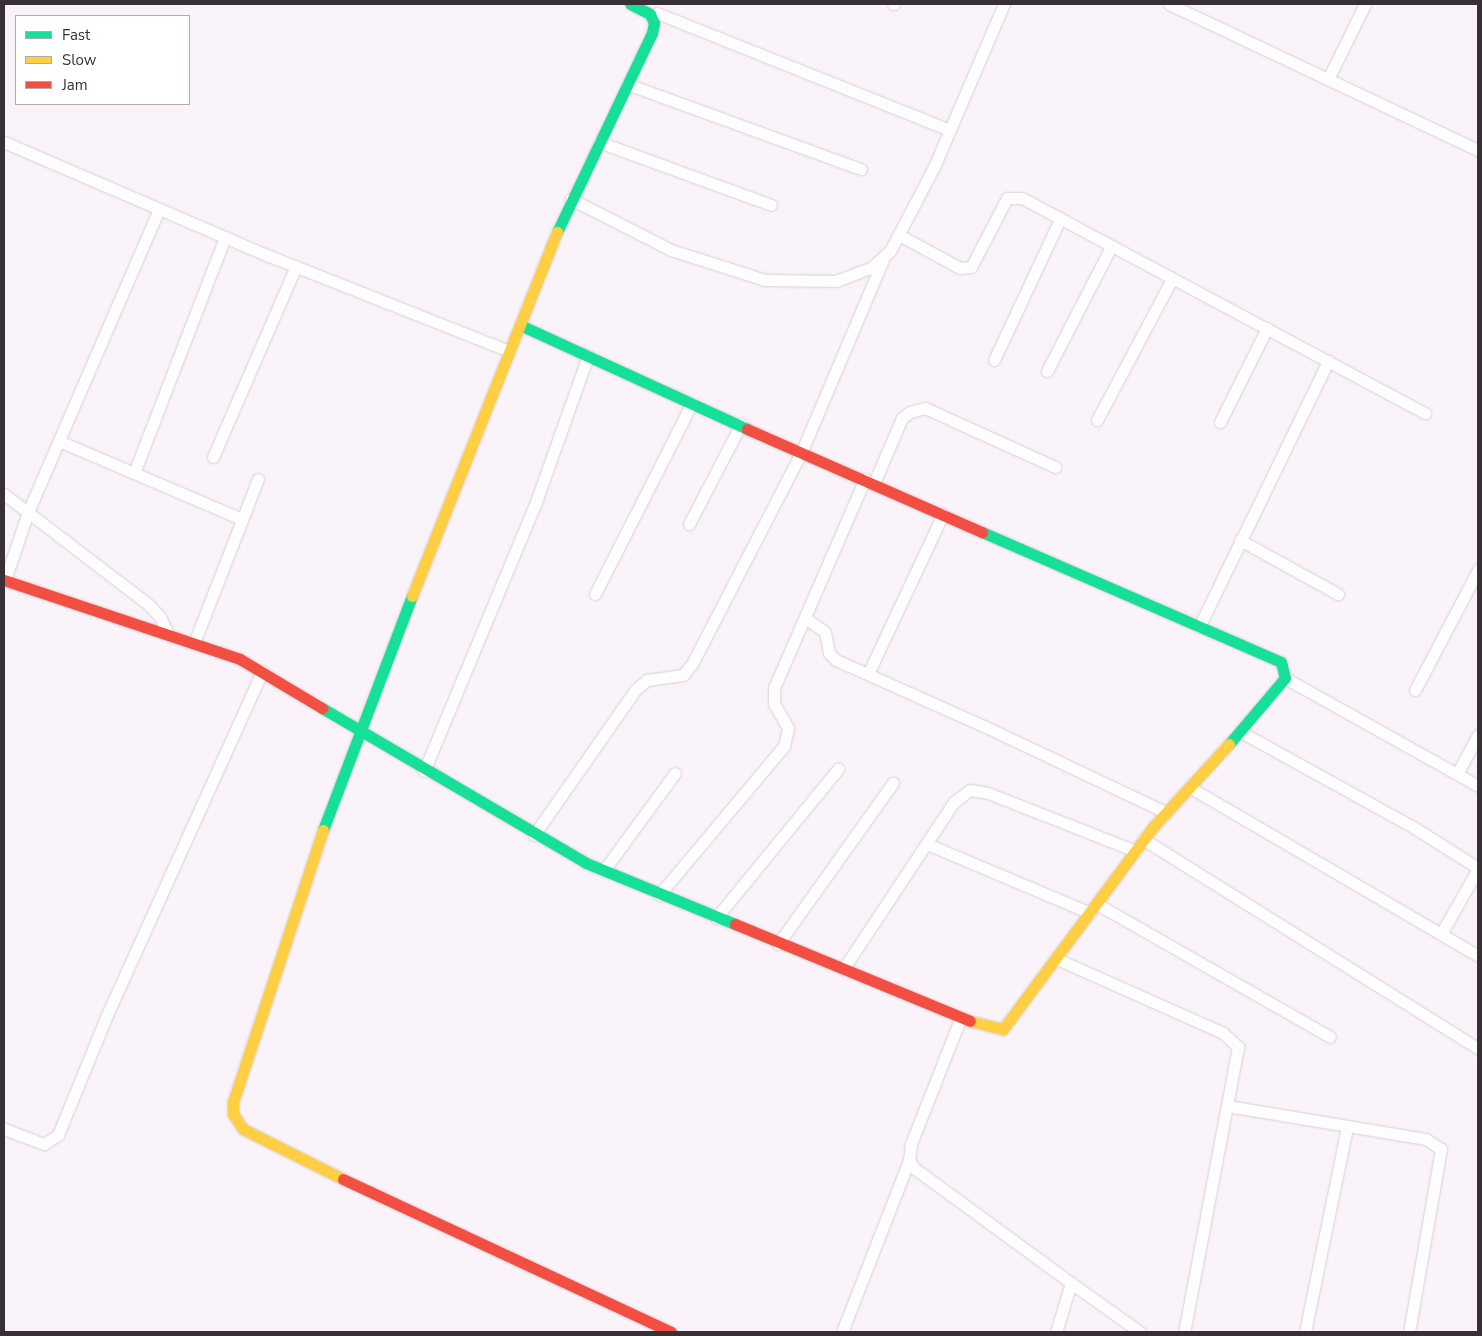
<!DOCTYPE html>
<html>
<head>
<meta charset="utf-8">
<style>
  body { margin:0 }
  #map { position:relative; width:1482px; height:1336px; overflow:hidden; background:#faf4fa; font-family:"Nunito Sans",sans-serif }
  div>[style] { position:absolute }
  [style*='--x'] { left:calc(var(--x)*1px); top:calc(var(--y)*1px); width:calc(var(--w)*1px); rotate:calc(var(--a)*1deg) }
  .roads { filter:drop-shadow(0 0 1px #d7d0d7) drop-shadow(0 0 1px #d7d0d7) }
  .street>* { height:11px; margin:-5.5px; padding:0 5.5px; transform-origin:5.5px; border-radius:5.5px; background:#fefdfe }
  .fast>* { height:11px; margin:-5.5px; padding:0 5.5px; transform-origin:5.5px; border-radius:5.5px; background:#16e098 }
  .slow>* { height:11px; margin:-5.5px; padding:0 5.5px; transform-origin:5.5px; border-radius:5.5px; background:#ffcf43 }
  .jam>* { height:11px; margin:-5.5px; padding:0 5.5px; transform-origin:5.5px; border-radius:5.5px; background:#f24e42 }
  span { translate:-50% -50%; white-space:nowrap; text-align:center; line-height:1.15; -webkit-text-stroke:4.5px #fff; paint-order:stroke }
  .frame { position:absolute; inset:0; border:5px solid #382f37; pointer-events:none }
  .legend { position:absolute; left:15px; top:15px; width:175px; height:90px; box-sizing:border-box; background:#fff; border:1px solid #afacaf; margin:0; padding:6px 9px; list-style:none; font-size:15px; color:#382f37 }
  .legend li { display:flex; align-items:center; gap:10px; height:25px }
  .legend b { width:25px; border:1px solid #afacaf }
</style>
</head>
<body>
<div id="map">
  <div class="roads">
    <div class="street">
      <i style="--x:893;--y:4;--w:1;--a:0"></i>
      <i style="--x:1169;--y:4;--w:342;--a:25.3"></i>
      <i style="--x:657;--y:13;--w:315;--a:21.8"></i>
      <i style="--x:1328;--y:79;--w:84;--a:-63.7"></i>
      <i style="--x:627;--y:84;--w:249;--a:20"></i>
      <i style="--x:4;--y:142;--w:288;--a:23.3"></i>
      <i style="--x:269;--y:256;--w:258;--a:21.6"></i>
      <i style="--x:599;--y:142;--w:183;--a:20.1"></i>
      <i style="--x:571;--y:199;--w:112;--a:27"></i>
      <i style="--x:671;--y:250;--w:99;--a:17.7"></i>
      <i style="--x:765;--y:280;--w:71;--a:0.8"></i>
      <i style="--x:836;--y:281;--w:39;--a:-21"></i>
      <i style="--x:872;--y:267;--w:24;--a:-42"></i>
      <i style="--x:890;--y:251;--w:95;--a:-62.4"></i>
      <i style="--x:934;--y:167;--w:177;--a:-66.8"></i>
      <i style="--x:899;--y:235;--w:69;--a:28.4"></i>
      <i style="--x:960;--y:268;--w:11;--a:-5"></i>
      <i style="--x:971;--y:267;--w:78;--a:-62.4"></i>
      <i style="--x:1007;--y:198;--w:15;--a:0"></i>
      <i style="--x:1022;--y:198;--w:457;--a:28.1"></i>
      <i style="--x:994;--y:360;--w:156;--a:-64.9"></i>
      <i style="--x:1047;--y:371;--w:140;--a:-62.7"></i>
      <i style="--x:1097;--y:420;--w:160;--a:-62"></i>
      <i style="--x:1220;--y:422;--w:105;--a:-63.4"></i>
      <i style="--x:59;--y:441;--w:199;--a:23.1"></i>
      <i style="--x:213;--y:457;--w:208;--a:-66.5"></i>
      <i style="--x:134;--y:473;--w:253;--a:-68.9"></i>
      <i style="--x:874;--y:483;--w:71;--a:-66.7"></i>
      <i style="--x:902;--y:418;--w:10;--a:-37"></i>
      <i style="--x:910;--y:412;--w:16;--a:-15"></i>
      <i style="--x:925;--y:408;--w:143;--a:24.4"></i>
      <i style="--x:4;--y:494;--w:183;--a:37.4"></i>
      <i style="--x:149;--y:605;--w:16;--a:47"></i>
      <i style="--x:160;--y:617;--w:17;--a:65"></i>
      <i style="--x:689;--y:524;--w:113;--a:-62.5"></i>
      <i style="--x:1240;--y:540;--w:112;--a:28.9"></i>
      <i style="--x:5;--y:580;--w:72;--a:-71.3"></i>
      <i style="--x:28;--y:512;--w:329;--a:-66.6"></i>
      <i style="--x:595;--y:594;--w:214;--a:-63.1"></i>
      <i style="--x:805;--y:618;--w:24;--a:35"></i>
      <i style="--x:825;--y:632;--w:21;--a:79"></i>
      <i style="--x:829;--y:653;--w:10;--a:45"></i>
      <i style="--x:836;--y:660;--w:164;--a:24.1"></i>
      <i style="--x:986;--y:727;--w:198;--a:25.4"></i>
      <i style="--x:1199;--y:627;--w:296;--a:-64.1"></i>
      <i style="--x:194;--y:643;--w:176;--a:-68.7"></i>
      <i style="--x:868;--y:674;--w:177;--a:-64.9"></i>
      <i style="--x:1285;--y:678;--w:221;--a:29.2"></i>
      <i style="--x:1415;--y:690;--w:136;--a:-62.3"></i>
      <i style="--x:1241;--y:732;--w:196;--a:28.9"></i>
      <i style="--x:1413;--y:827;--w:77;--a:32.2"></i>
      <i style="--x:424;--y:771;--w:295;--a:-67.4"></i>
      <i style="--x:537;--y:499;--w:152;--a:-70.4"></i>
      <i style="--x:1458;--y:772;--w:42;--a:-61.6"></i>
      <i style="--x:1191;--y:788;--w:333;--a:30.3"></i>
      <i style="--x:534;--y:835;--w:177;--a:-55.1"></i>
      <i style="--x:635;--y:690;--w:16;--a:-40"></i>
      <i style="--x:647;--y:680;--w:36;--a:-8"></i>
      <i style="--x:683;--y:675;--w:14;--a:-51"></i>
      <i style="--x:692;--y:664;--w:237;--a:-62.7"></i>
      <i style="--x:801;--y:453;--w:210;--a:-67"></i>
      <i style="--x:1143;--y:839;--w:395;--a:32"></i>
      <i style="--x:927;--y:844;--w:177;--a:22.9"></i>
      <i style="--x:604;--y:870;--w:120;--a:-53.8"></i>
      <i style="--x:659;--y:895;--w:194;--a:-50"></i>
      <i style="--x:784;--y:746;--w:18;--a:-77"></i>
      <i style="--x:788;--y:728;--w:28;--a:-120"></i>
      <i style="--x:774;--y:704;--w:16;--a:-90"></i>
      <i style="--x:774;--y:688;--w:228;--a:-66.5"></i>
      <i style="--x:1097;--y:904;--w:268;--a:29.7"></i>
      <i style="--x:716;--y:918;--w:193;--a:-50.7"></i>
      <i style="--x:1441;--y:934;--w:75;--a:-60.4"></i>
      <i style="--x:778;--y:944;--w:198;--a:-54.5"></i>
      <i style="--x:1057;--y:959;--w:182;--a:24"></i>
      <i style="--x:1223;--y:1033;--w:21;--a:43"></i>
      <i style="--x:1238;--y:1047;--w:290;--a:100.7"></i>
      <i style="--x:844;--y:968;--w:199;--a:-56.5"></i>
      <i style="--x:954;--y:802;--w:20;--a:-37"></i>
      <i style="--x:970;--y:790;--w:18;--a:9"></i>
      <i style="--x:988;--y:793;--w:159;--a:21.4"></i>
      <i style="--x:961;--y:1017;--w:136;--a:111.5"></i>
      <i style="--x:911;--y:1144;--w:16;--a:97"></i>
      <i style="--x:909;--y:1160;--w:9;--a:58"></i>
      <i style="--x:914;--y:1168;--w:195;--a:36.2"></i>
      <i style="--x:1071;--y:1283;--w:51;--a:107"></i>
      <i style="--x:1228;--y:1106;--w:201;--a:9.5"></i>
      <i style="--x:1426;--y:1139;--w:18;--a:34"></i>
      <i style="--x:1441;--y:1149;--w:186;--a:99.9"></i>
      <i style="--x:4;--y:1129;--w:43;--a:20.6"></i>
      <i style="--x:44;--y:1144;--w:17;--a:-33"></i>
      <i style="--x:58;--y:1135;--w:130;--a:-67.8"></i>
      <i style="--x:107;--y:1015;--w:377;--a:-65.7"></i>
      <i style="--x:1071;--y:1283;--w:85;--a:35.4"></i>
      <i style="--x:842;--y:1332;--w:185;--a:-68.7"></i>
      <i style="--x:1305;--y:1332;--w:209;--a:-78.4"></i>
    </div>
    <div class="fast">
      <i style="--x:557;--y:232;--w:221;--a:-64.5"></i>
      <i style="--x:652;--y:33;--w:10;--a:-79"></i>
      <i style="--x:654;--y:23;--w:10;--a:-114"></i>
      <i style="--x:650;--y:14;--w:22;--a:-153"></i>
      <i style="--x:520;--y:325;--w:250;--a:24.6"></i>
      <i style="--x:982;--y:532;--w:326;--a:23.5"></i>
      <i style="--x:1281;--y:662;--w:16;--a:76"></i>
      <i style="--x:1285;--y:678;--w:87;--a:130.3"></i>
      <i style="--x:322;--y:708;--w:306;--a:30.4"></i>
      <i style="--x:586;--y:863;--w:161;--a:22.3"></i>
      <i style="--x:323;--y:830;--w:250;--a:-69.2"></i>
    </div>
    <div class="slow">
      <i style="--x:412;--y:596;--w:392;--a:-68.3"></i>
      <i style="--x:323;--y:830;--w:287;--a:108.3"></i>
      <i style="--x:233;--y:1102;--w:12;--a:90"></i>
      <i style="--x:233;--y:1114;--w:18;--a:56"></i>
      <i style="--x:243;--y:1129;--w:112;--a:26.6"></i>
      <i style="--x:970;--y:1021;--w:34;--a:14"></i>
      <i style="--x:1003;--y:1029;--w:253;--a:-53.4"></i>
      <i style="--x:1154;--y:826;--w:111;--a:-47.6"></i>
    </div>
    <div class="jam">
      <i style="--x:747;--y:429;--w:257;--a:23.7"></i>
      <i style="--x:4;--y:580;--w:249;--a:18.5"></i>
      <i style="--x:240;--y:659;--w:96;--a:30.9"></i>
      <i style="--x:735;--y:924;--w:254;--a:22.4"></i>
      <i style="--x:343;--y:1179;--w:362;--a:25"></i>
    </div>
  </div>
  <div class="frame"></div>
  <ul class="legend">
  <li><b style="height:6px;background:#16e098"></b>Fast</li>
  <li><b style="height:6px;background:#ffcf43"></b>Slow</li>
  <li><b style="height:6px;background:#f24e42"></b>Jam</li>
  </ul>
</div>
</body>
</html>
